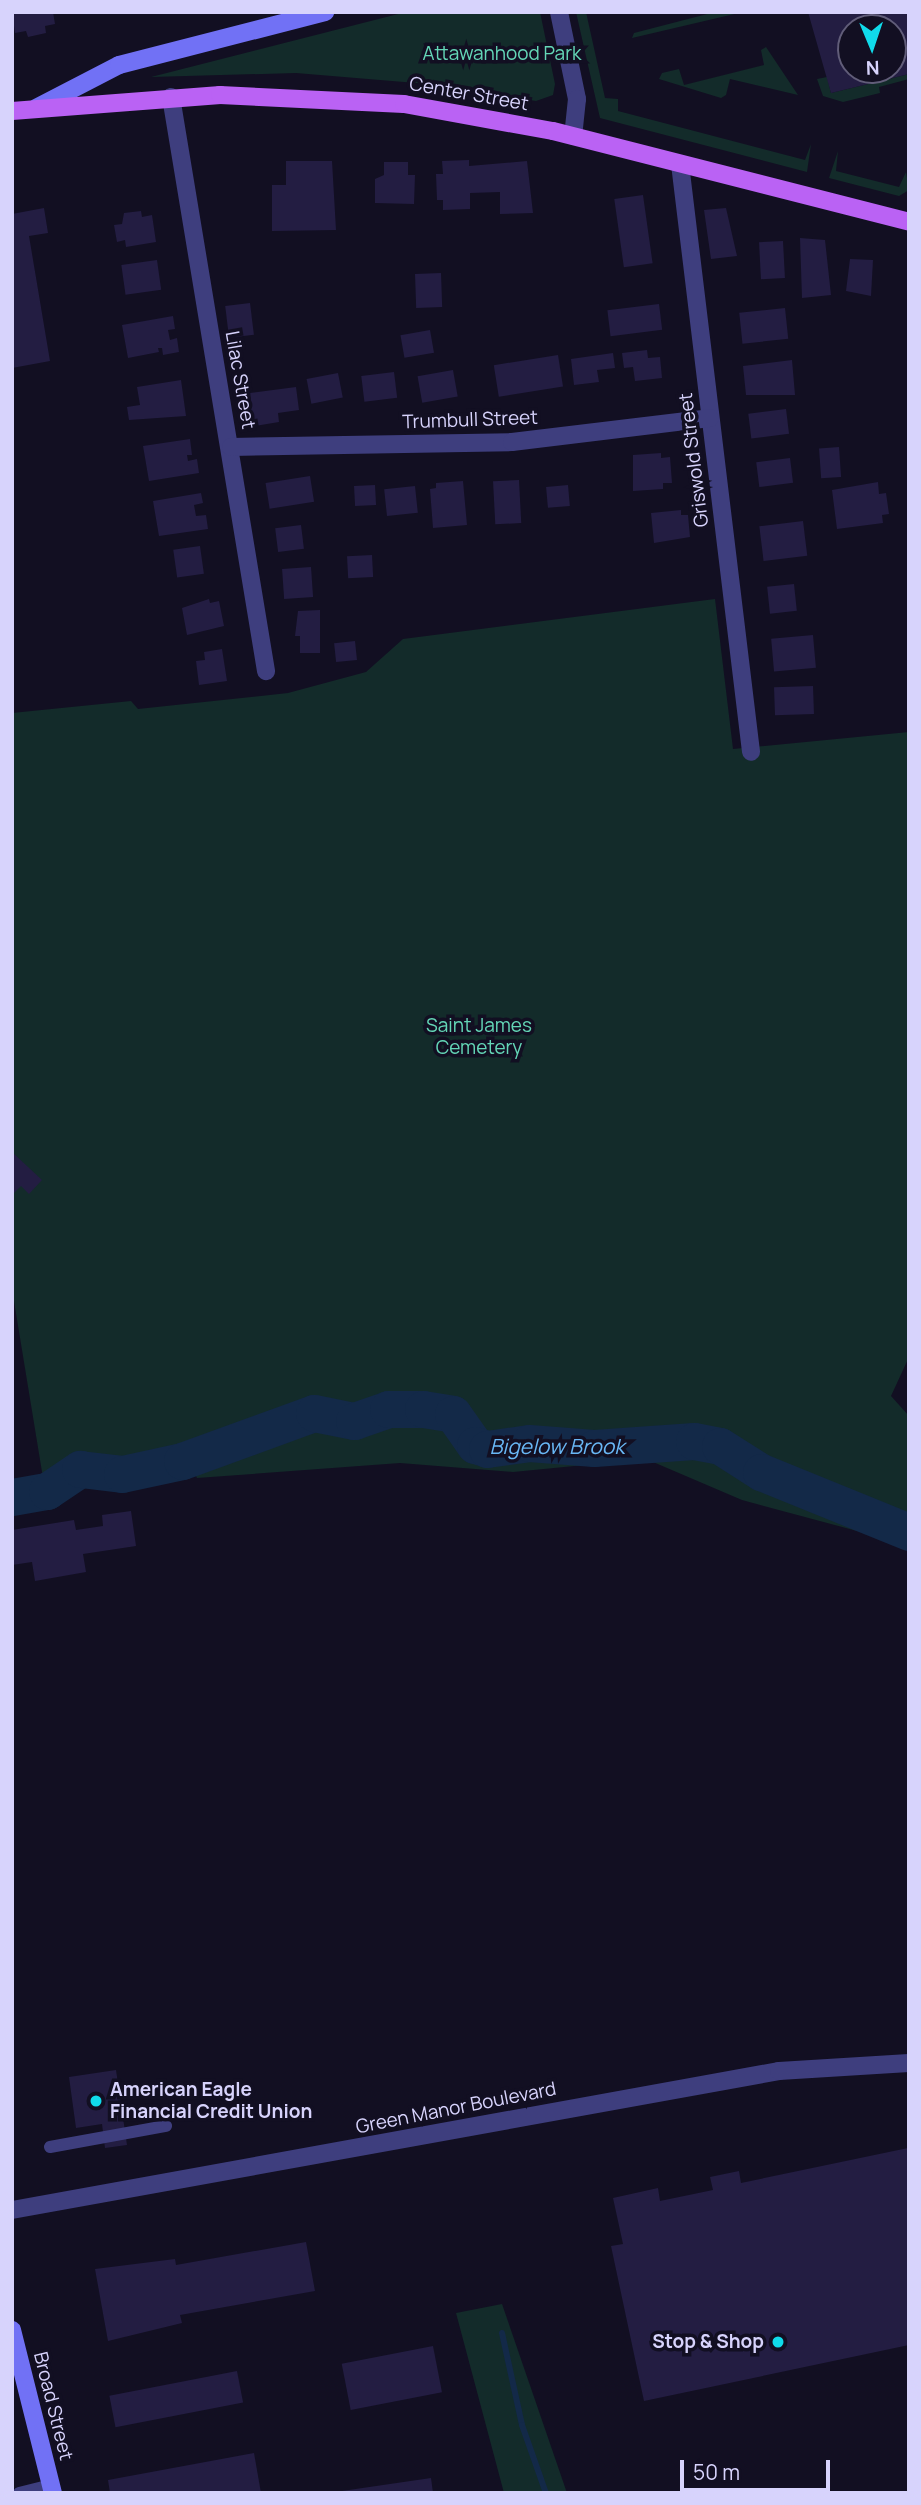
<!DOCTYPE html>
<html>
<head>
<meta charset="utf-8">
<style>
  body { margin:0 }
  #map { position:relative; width:921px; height:2505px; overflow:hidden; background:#120f22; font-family:Manrope,sans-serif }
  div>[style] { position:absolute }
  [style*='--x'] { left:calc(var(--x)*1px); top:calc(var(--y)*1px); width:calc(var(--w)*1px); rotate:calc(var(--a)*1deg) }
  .green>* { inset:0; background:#132b2a }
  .stream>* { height:6px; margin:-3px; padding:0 3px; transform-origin:3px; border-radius:3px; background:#132948 }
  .river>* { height:37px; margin:-18.5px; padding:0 18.5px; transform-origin:18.5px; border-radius:18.5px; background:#132948 }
  .building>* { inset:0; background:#231d42; transform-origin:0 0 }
  .lane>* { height:12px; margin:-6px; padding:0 6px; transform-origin:6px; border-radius:6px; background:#3e3e7e }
  .street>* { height:18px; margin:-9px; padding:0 9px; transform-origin:9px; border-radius:9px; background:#3e3e7e }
  .secondary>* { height:18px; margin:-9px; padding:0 9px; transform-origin:9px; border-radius:9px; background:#7171f5 }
  .primary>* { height:18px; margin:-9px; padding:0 9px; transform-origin:9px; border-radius:9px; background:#ba62f4 }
  .dots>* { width:19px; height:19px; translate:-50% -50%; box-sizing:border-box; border:4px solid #120f22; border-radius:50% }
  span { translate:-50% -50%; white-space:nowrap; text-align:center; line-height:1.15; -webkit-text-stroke:7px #120f22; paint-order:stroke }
  .park-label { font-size:19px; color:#64d7b7 }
  .street-label { font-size:19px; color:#d7d3fc }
  .poi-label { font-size:19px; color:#d7d3fc; font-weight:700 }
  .left { translate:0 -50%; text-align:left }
  .right { translate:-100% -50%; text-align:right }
  .water-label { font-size:21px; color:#69b7f5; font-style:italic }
  .frame { position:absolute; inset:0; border:14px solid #d7d3fc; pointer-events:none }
  .north { position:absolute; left:837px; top:14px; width:70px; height:70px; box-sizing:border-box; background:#120f22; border:2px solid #615d79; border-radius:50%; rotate:178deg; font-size:19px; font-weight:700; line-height:28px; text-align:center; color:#d7d3fc }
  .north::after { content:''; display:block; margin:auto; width:24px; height:32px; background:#10dbeb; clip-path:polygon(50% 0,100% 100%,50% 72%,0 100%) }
  .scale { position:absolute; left:680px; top:2460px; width:150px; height:32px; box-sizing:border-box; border:4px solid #d7d3fc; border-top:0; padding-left:9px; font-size:21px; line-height:24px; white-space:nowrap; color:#d7d3fc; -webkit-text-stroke:5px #120f22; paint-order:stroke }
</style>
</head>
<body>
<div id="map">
  <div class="green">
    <i style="clip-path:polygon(406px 12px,540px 12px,555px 84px,553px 95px,536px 101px,428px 84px,296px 73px,151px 77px)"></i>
    <i style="clip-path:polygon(576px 12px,586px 12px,605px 98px,618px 99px,618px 111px,805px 160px,811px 144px,807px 172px,600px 118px)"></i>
    <i style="clip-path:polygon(715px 12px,743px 12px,632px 38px,634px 33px)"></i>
    <i style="clip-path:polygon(766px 47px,798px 95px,730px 79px,726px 95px,721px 98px,659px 79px,662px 73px,679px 69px,684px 85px,764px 65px,761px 50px)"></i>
    <i style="clip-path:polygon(909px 74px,909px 79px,879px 87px,880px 93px,843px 102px,823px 96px,817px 79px,827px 77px,831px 93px)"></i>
    <i style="clip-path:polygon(838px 151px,836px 171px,899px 187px,906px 172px,909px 190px,899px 196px,829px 178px)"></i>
    <i style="clip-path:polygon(715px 599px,733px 749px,909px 732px,909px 1357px,891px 1396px,909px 1416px,909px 1545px,742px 1500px,646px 1459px,513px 1472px,400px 1463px,197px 1478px,189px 1461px,44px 1484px,12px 1289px,12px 713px,131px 701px,138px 709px,288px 693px,366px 672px,403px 639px)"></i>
    <i style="clip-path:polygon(502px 2304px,567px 2493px,504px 2493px,456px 2313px)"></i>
  </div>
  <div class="stream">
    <i style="--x:502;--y:2333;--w:94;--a:77.7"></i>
    <i style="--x:522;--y:2425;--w:72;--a:70.6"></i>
  </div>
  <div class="river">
    <i style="--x:12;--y:1497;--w:36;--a:-10"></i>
    <i style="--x:47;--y:1491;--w:40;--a:-34"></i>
    <i style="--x:80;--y:1469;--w:42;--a:6.8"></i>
    <i style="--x:122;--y:1474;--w:61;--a:-12.2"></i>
    <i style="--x:182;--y:1461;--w:140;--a:-20"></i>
    <i style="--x:314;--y:1413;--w:41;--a:11.3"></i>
    <i style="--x:354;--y:1421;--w:36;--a:-19"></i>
    <i style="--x:388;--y:1409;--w:35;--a:0"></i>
    <i style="--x:423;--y:1409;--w:30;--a:9"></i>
    <i style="--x:453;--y:1414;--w:38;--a:55"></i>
    <i style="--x:475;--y:1445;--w:13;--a:18"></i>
    <i style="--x:487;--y:1449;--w:42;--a:-8.1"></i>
    <i style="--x:529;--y:1443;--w:65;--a:4.4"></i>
    <i style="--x:594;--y:1448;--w:100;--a:-4"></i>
    <i style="--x:694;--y:1441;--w:26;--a:11"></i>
    <i style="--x:720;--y:1446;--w:49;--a:32.4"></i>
    <i style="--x:761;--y:1472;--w:160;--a:22.1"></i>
  </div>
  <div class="building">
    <i style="clip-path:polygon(12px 12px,53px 12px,55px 24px,45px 26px,46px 33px,28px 37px,26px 31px,15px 33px)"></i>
    <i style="clip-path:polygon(evenodd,808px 12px,909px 12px,909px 74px,831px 93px,808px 12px,851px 28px,893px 28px,893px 70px,851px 70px,851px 28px)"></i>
    <i style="clip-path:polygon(469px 160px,469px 166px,527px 161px,533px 213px,500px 214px,500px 192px,470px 193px,470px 209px,443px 210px,443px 200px,437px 200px,436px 174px,443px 174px,442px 161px)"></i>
    <i style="clip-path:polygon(286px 161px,332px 161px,336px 230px,272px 231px,272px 185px,286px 185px)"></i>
    <i style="clip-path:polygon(384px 162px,408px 162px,408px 175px,415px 175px,414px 204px,375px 203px,375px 179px,384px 175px)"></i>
    <i style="left:643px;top:195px;width:69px;height:29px;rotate:82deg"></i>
    <i style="clip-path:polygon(44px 208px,48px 233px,29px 236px,50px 361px,12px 368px,12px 214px)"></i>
    <i style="clip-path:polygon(726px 208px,737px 256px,711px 259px,704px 210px)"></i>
    <i style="clip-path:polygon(141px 211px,142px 217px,152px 215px,156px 242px,126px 247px,125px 240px,117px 242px,114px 225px,122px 224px,124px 213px)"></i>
    <i style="clip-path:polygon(800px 238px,825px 240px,831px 295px,802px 298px)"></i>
    <i style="left:783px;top:241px;width:37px;height:24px;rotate:87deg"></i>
    <i style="clip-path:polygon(850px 259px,873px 260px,871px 296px,846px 291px)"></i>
    <i style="left:157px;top:260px;width:30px;height:36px;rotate:82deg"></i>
    <i style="left:441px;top:273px;width:34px;height:26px;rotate:88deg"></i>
    <i style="left:250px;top:303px;width:32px;height:25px;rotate:83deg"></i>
    <i style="left:659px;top:304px;width:26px;height:52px;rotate:83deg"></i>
    <i style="left:785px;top:308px;width:31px;height:46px;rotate:84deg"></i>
    <i style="clip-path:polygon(173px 316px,175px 329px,168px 330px,170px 340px,177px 338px,179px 352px,163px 355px,162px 348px,158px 348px,159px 352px,128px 358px,122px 325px)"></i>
    <i style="left:430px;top:330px;width:23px;height:30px;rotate:80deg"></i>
    <i style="clip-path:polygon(647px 350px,648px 358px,660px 357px,662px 378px,635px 381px,633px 367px,624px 368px,622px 353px)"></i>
    <i style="clip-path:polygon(613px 353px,615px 368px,597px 370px,599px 382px,574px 385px,571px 359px)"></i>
    <i style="left:558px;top:355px;width:32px;height:65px;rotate:81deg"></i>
    <i style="clip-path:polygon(792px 360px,795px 395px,746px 395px,743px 366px)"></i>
    <i style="left:453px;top:370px;width:27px;height:36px;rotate:80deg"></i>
    <i style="left:394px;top:372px;width:26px;height:33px;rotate:83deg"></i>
    <i style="left:338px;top:373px;width:25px;height:32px;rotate:79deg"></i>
    <i style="clip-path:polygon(181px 380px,186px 416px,129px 420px,127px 407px,140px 405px,137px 387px)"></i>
    <i style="clip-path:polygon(296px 387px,299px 410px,278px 413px,279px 422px,255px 426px,253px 416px,239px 418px,236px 401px,242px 400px,242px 394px)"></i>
    <i style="left:786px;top:409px;width:25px;height:38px;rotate:83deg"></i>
    <i style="clip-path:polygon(190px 439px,192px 455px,187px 455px,188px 461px,197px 459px,199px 473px,149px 481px,143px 446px)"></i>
    <i style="left:839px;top:447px;width:30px;height:20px;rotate:86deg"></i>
    <i style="clip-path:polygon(661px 453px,661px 458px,670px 457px,672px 483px,663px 483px,663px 489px,633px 491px,633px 455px)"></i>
    <i style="left:790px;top:458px;width:25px;height:34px;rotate:83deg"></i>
    <i style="left:310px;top:476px;width:26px;height:45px;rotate:81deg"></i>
    <i style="left:519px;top:480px;width:43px;height:26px;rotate:87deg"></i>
    <i style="clip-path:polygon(463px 481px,467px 525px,433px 528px,430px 489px,436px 488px,436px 483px)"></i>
    <i style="clip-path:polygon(878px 482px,879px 494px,886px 493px,889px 514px,882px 515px,883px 523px,837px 529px,832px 490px)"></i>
    <i style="left:375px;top:485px;width:20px;height:21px;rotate:87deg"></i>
    <i style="left:568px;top:485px;width:21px;height:22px;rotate:85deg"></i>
    <i style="left:415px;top:486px;width:27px;height:31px;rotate:84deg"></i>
    <i style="clip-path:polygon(201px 493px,203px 503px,194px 505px,196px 516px,206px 515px,208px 529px,159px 536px,153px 501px)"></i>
    <i style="clip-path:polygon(681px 510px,681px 515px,688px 515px,690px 537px,654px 543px,651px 513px)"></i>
    <i style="left:803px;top:521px;width:35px;height:44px;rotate:83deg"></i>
    <i style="left:301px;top:525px;width:24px;height:26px;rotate:83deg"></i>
    <i style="left:200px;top:546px;width:28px;height:27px;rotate:82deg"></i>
    <i style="left:372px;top:555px;width:22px;height:25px;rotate:87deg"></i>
    <i style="left:311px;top:567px;width:30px;height:29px;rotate:86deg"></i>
    <i style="left:794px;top:584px;width:27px;height:27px;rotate:84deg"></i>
    <i style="clip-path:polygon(209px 599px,210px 603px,219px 601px,224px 626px,187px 635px,182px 608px)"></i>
    <i style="clip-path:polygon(320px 610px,320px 653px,300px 653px,300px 636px,295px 636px,298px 611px)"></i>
    <i style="left:813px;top:635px;width:33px;height:42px;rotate:85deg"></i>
    <i style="left:355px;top:641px;width:19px;height:21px;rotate:84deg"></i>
    <i style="clip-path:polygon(222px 649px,227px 681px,199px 685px,196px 661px,205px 660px,204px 652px)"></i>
    <i style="left:813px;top:686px;width:28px;height:39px;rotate:88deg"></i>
    <i style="clip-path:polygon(12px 1152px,42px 1180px,29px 1194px,21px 1186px,12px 1195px)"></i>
    <i style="clip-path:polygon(131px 1511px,136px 1546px,83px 1554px,86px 1572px,35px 1581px,32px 1562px,12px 1565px,12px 1530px,74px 1520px,76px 1530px,103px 1526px,102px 1515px)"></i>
    <i style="clip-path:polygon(116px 2070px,127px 2145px,105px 2148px,102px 2124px,76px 2128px,69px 2077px)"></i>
    <i style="clip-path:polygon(908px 2148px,909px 2345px,644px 2401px,611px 2246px,623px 2244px,613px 2198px,658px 2188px,660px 2201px,713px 2190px,710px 2177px,739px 2171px,741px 2183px)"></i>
    <i style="clip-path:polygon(306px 2242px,315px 2291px,180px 2315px,182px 2323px,108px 2341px,95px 2269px,175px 2259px,176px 2265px)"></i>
    <i style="left:433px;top:2346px;width:47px;height:93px;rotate:79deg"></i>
    <i style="left:237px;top:2371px;width:32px;height:130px;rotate:79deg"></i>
    <i style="clip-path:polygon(254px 2453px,261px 2493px,110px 2493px,108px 2480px)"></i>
    <i style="clip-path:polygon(431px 2478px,433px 2493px,342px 2493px,342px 2491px)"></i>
  </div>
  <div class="lane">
    <i style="--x:50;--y:2147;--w:118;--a:-10.3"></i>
    <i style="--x:19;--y:2493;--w:33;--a:-14"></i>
  </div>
  <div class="street">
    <i style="--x:559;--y:12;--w:89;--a:78.3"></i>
    <i style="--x:577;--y:99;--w:37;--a:96"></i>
    <i style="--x:171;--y:97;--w:582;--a:80.6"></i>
    <i style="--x:680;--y:164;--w:592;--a:83.11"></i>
    <i style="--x:231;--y:447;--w:281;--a:-1"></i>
    <i style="--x:512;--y:442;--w:199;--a:-6.9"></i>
    <i style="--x:12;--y:2210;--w:779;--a:-10.27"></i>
    <i style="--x:779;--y:2071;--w:130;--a:-3.5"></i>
  </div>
  <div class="secondary">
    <i style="--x:36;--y:108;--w:93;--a:-27.4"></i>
    <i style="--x:119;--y:65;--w:213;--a:-14.4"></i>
    <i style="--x:12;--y:2330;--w:168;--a:75.9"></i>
  </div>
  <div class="primary">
    <i style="--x:12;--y:111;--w:209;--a:-4.4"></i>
    <i style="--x:220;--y:95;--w:184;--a:2.8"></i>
    <i style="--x:404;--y:104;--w:151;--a:10.3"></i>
    <i style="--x:553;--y:131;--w:367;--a:14.3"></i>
  </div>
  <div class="dots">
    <i style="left:96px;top:2101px;background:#10dbeb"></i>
    <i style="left:778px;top:2342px;background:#10dbeb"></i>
  </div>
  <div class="park-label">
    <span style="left:502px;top:54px">Attawanhood Park</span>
    <span style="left:479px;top:1037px">Saint James<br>Cemetery</span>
  </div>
  <div class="street-label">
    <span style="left:469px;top:94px;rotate:10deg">Center Street</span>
    <span style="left:240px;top:380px;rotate:80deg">Lilac Street</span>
    <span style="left:470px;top:420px;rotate:-2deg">Trumbull Street</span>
    <span style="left:694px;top:460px;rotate:-97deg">Griswold Street</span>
    <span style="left:456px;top:2108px;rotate:-11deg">Green Manor Boulevard</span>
    <span style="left:53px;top:2406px;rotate:76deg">Broad Street</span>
  </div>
  <div class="poi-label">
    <span class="left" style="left:110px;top:2101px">American Eagle<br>Financial Credit Union</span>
    <span class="right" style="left:764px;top:2342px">Stop &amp; Shop</span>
  </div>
  <div class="water-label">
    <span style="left:557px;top:1446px">Bigelow Brook</span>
  </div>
  <div class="frame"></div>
  <div class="north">N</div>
  <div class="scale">50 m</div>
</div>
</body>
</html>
